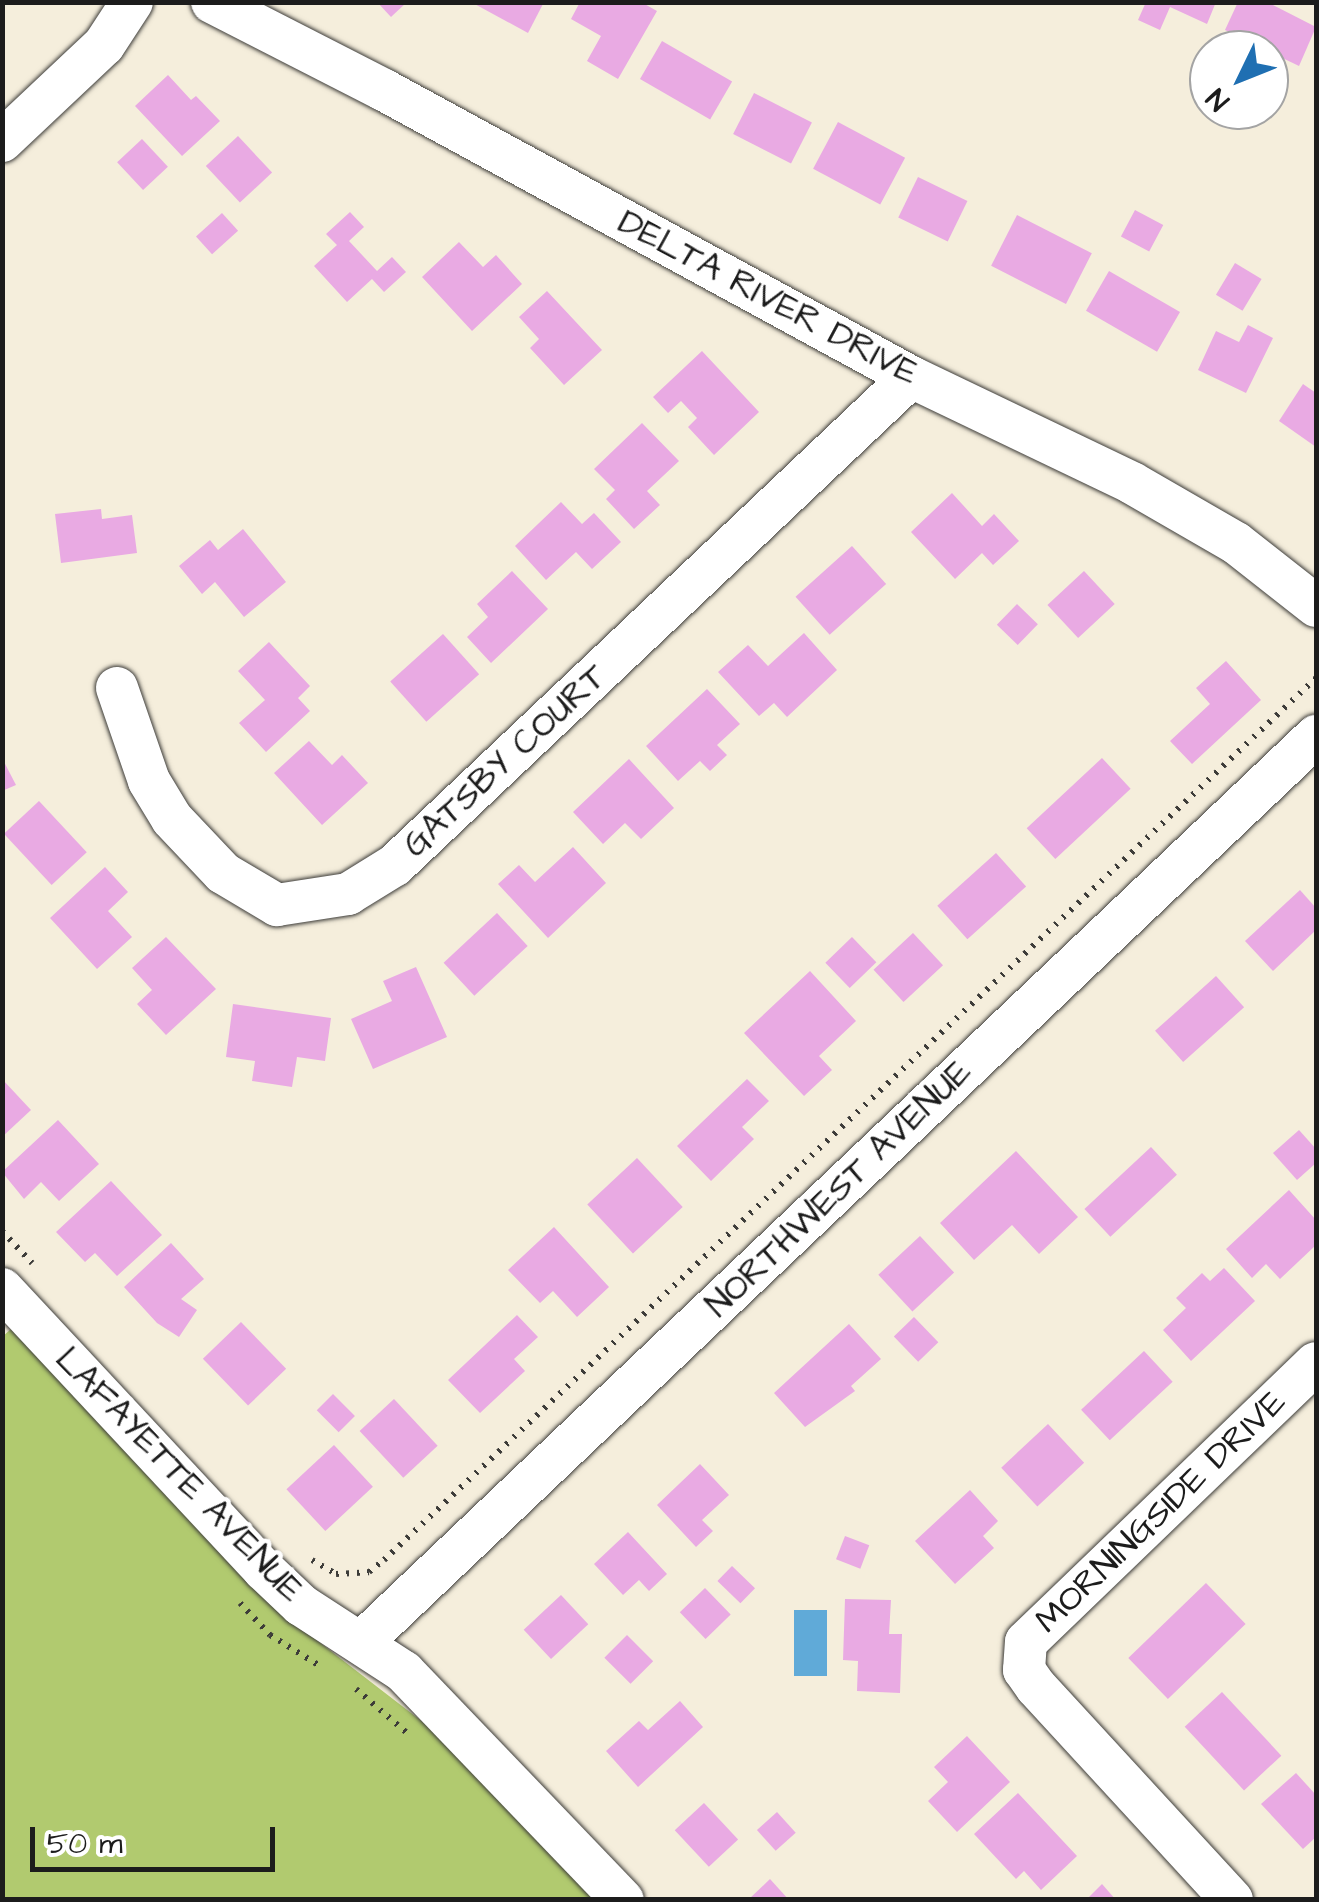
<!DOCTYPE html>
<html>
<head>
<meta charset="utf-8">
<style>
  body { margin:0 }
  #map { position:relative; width:1319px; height:1902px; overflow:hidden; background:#f5eedc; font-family:"Architects Daughter",sans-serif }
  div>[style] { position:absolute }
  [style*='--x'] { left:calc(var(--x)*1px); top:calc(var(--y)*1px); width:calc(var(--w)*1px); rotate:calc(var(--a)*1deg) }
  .green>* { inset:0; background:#b1ca6f }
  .water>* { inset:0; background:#60aad8; transform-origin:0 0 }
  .building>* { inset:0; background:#e9aae3; transform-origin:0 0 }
  .path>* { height:6px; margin-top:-3px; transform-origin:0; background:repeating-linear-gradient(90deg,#3d3c39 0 2.5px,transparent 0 10.5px) }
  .roads { filter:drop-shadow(0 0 2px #3d3c39) drop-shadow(0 0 2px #3d3c39) }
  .minor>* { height:42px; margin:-21px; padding:0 21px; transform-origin:21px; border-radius:21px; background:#fff }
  span { translate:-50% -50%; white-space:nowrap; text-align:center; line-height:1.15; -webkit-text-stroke:9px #fff; paint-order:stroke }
  .street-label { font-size:35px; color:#1c1c1c }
  .frame { position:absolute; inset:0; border:5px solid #1c1c1c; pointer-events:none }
  .north { position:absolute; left:1189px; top:30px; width:100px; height:100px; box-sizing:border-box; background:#fff; border:2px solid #a4a4a4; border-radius:50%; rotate:227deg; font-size:28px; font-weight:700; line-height:40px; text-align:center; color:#1c1c1c }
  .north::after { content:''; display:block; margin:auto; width:35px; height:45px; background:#1f6fb2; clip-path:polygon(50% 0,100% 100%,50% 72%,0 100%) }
  .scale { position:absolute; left:30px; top:1827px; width:245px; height:45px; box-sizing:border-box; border:5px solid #1c1c1c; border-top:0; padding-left:12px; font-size:30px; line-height:35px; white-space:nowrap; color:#1c1c1c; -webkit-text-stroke:8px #fff; paint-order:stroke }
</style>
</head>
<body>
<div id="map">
  <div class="green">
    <i style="clip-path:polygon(11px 1329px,310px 1635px,437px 1733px,599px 1900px,3px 1900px,2px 1337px)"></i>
  </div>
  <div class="water">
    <i style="left:794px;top:1610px;width:33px;height:66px"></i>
  </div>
  <div class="building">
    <i style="clip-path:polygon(377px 2px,407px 2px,391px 17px)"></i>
    <i style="clip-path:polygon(471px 2px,544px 2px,528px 33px)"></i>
    <i style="clip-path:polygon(580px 2px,641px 2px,657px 11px,618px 79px,587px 61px,601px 36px,571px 19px)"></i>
    <i style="clip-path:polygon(1146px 2px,1216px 2px,1207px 24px,1170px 7px,1160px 30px,1138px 20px)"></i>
    <i style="clip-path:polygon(1238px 2px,1267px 2px,1316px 27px,1299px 66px,1225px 30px)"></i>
    <i style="left:662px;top:41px;width:81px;height:44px;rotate:30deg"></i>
    <i style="clip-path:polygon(168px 75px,191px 100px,196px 96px,220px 121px,182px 156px,135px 106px)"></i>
    <i style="left:754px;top:93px;width:65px;height:46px;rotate:27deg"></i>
    <i style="left:838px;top:122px;width:76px;height:53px;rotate:28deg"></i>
    <i style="left:238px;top:136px;width:50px;height:44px;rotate:47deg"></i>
    <i style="left:142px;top:139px;width:38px;height:34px;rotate:47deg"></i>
    <i style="left:918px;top:177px;width:55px;height:45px;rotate:26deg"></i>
    <i style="left:1135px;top:210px;width:32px;height:30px;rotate:28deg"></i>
    <i style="clip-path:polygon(350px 212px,364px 227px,349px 241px,377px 271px,392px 257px,406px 272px,384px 292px,372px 279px,347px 302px,314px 266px,337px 245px,326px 234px)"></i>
    <i style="left:222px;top:213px;width:24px;height:35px;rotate:48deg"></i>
    <i style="left:1017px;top:215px;width:84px;height:57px;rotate:27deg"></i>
    <i style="clip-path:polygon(459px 242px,483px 267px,496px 255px,522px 284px,472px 331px,422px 277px)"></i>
    <i style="left:1235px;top:263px;width:31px;height:37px;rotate:31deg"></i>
    <i style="left:1109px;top:271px;width:82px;height:46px;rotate:30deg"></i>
    <i style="clip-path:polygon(547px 291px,602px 350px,564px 385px,530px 348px,539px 339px,519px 317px)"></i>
    <i style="clip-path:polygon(1248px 325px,1273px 338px,1246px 393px,1198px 370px,1216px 331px,1239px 342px)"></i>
    <i style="clip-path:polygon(702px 351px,759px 412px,714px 455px,688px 427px,697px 418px,681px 401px,668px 413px,653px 397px)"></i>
    <i style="clip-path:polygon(1303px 384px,1316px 393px,1316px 447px,1279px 421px)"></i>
    <i style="clip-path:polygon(642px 423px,679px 461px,647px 491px,660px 505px,634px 529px,606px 499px,615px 490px,594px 469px)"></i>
    <i style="clip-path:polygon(952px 493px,982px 526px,994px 514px,1019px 541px,993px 565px,982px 553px,955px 579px,911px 532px)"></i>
    <i style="clip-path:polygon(561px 502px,582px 524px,594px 513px,621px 542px,592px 569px,576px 552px,546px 580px,515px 546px)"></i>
    <i style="clip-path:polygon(101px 509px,102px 519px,132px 515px,137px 553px,61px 563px,55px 514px)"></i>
    <i style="clip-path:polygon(243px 529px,286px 582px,244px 617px,215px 582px,202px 594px,179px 566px,210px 540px,218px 550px)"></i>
    <i style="left:852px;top:546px;width:51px;height:76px;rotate:48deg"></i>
    <i style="clip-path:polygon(512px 571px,548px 609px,491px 663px,467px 637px,488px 617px,477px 604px)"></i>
    <i style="left:1084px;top:571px;width:45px;height:50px;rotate:47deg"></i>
    <i style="left:1017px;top:604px;width:29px;height:29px;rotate:44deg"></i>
    <i style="clip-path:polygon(804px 633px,837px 670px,787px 717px,774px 703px,759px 716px,718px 672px,748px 645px,768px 666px)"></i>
    <i style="left:443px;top:634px;width:54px;height:71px;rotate:48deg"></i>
    <i style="clip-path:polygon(269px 642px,310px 686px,298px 698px,310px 711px,266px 752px,239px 723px,265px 700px,238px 671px)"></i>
    <i style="clip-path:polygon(1226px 661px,1261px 700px,1192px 764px,1170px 741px,1210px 704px,1196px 688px)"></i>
    <i style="clip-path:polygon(707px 689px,740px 724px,717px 745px,727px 755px,710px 771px,700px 761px,678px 781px,646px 746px)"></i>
    <i style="clip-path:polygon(309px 741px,332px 765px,342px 755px,368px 783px,322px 825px,274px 773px)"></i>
    <i style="clip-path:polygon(2px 758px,16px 785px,2px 791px)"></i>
    <i style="left:1102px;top:758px;width:42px;height:103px;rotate:47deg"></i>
    <i style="clip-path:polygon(629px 759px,674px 808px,641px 839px,625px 823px,603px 844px,573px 812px)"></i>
    <i style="left:39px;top:801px;width:70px;height:48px;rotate:47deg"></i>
    <i style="clip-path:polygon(573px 847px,606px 883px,548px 938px,498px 884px,519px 865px,535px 882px)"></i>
    <i style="left:996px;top:853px;width:45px;height:79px;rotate:48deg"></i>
    <i style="clip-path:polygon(105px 867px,128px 892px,108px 911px,132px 937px,97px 969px,50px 918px)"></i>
    <i style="clip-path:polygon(1300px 890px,1316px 908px,1316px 930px,1273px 971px,1245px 941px)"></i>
    <i style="left:497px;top:913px;width:45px;height:73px;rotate:47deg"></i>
    <i style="left:913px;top:933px;width:44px;height:54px;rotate:47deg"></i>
    <i style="clip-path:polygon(166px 937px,216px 989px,166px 1035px,137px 1004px,152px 990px,132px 968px)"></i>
    <i style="left:852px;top:937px;width:35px;height:37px;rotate:46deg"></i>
    <i style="clip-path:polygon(416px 967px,447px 1037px,373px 1069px,351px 1019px,392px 1001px,383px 981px)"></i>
    <i style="clip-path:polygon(810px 971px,856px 1021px,819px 1056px,832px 1070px,804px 1096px,744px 1033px)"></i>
    <i style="left:1216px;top:976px;width:42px;height:82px;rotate:48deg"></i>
    <i style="clip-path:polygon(233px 1004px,331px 1018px,325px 1061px,297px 1057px,292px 1087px,252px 1081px,255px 1061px,226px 1057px)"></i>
    <i style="clip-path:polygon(2px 1079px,31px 1110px,2px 1137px)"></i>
    <i style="clip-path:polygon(747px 1079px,769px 1101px,742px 1127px,754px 1139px,711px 1181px,677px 1146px)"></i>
    <i style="clip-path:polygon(58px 1120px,99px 1164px,59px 1201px,41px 1182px,24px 1199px,2px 1172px)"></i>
    <i style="clip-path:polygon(1299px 1130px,1316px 1149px,1316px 1163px,1297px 1180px,1273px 1153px)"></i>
    <i style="left:1151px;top:1147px;width:38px;height:91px;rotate:47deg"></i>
    <i style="clip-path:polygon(1016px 1151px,1078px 1217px,1039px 1254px,1012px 1225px,974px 1260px,940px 1223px)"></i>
    <i style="left:637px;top:1158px;width:67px;height:68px;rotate:47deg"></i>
    <i style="clip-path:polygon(111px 1181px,162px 1235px,117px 1276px,95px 1253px,85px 1262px,56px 1232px)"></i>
    <i style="clip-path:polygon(1289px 1190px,1316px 1220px,1316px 1245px,1280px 1279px,1266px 1264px,1252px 1278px,1226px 1249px)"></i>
    <i style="clip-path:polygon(554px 1227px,609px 1287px,577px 1317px,553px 1291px,540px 1303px,508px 1270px)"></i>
    <i style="left:920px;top:1236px;width:50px;height:57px;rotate:47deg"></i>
    <i style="clip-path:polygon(171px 1243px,204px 1279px,181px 1299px,197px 1310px,179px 1337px,157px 1323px,124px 1287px)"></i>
    <i style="clip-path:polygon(1224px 1268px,1255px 1301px,1191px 1361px,1163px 1330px,1186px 1308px,1176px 1298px,1202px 1273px,1210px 1281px)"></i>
    <i style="clip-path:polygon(517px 1315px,538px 1337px,514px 1359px,525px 1371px,480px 1413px,448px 1380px)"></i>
    <i style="left:914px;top:1317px;width:35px;height:28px;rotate:46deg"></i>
    <i style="left:241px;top:1322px;width:65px;height:53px;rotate:46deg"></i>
    <i style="clip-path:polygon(849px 1324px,881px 1359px,851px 1386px,855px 1391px,805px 1427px,774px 1393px)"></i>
    <i style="left:1144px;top:1351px;width:42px;height:86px;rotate:47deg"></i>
    <i style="left:333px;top:1394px;width:31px;height:23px;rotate:45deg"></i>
    <i style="left:394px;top:1399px;width:64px;height:47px;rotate:47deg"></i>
    <i style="left:1048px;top:1424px;width:53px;height:64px;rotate:47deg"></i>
    <i style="left:334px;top:1445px;width:57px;height:65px;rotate:47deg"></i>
    <i style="clip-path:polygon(700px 1464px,729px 1495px,702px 1520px,713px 1531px,696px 1547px,657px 1505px)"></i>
    <i style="clip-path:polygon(970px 1490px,998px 1521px,983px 1536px,994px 1548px,955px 1584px,915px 1541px)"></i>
    <i style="clip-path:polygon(628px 1532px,667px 1574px,649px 1591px,639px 1580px,623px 1595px,594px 1564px)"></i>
    <i style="left:845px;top:1536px;width:26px;height:25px;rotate:21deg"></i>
    <i style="left:732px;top:1566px;width:32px;height:21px;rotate:44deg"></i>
    <i style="left:1206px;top:1583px;width:57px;height:108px;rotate:46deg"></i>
    <i style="left:705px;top:1588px;width:37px;height:35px;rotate:46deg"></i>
    <i style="left:561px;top:1595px;width:40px;height:51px;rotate:47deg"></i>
    <i style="clip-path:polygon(845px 1599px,891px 1600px,889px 1634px,902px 1634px,900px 1693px,857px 1691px,858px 1661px,843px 1660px)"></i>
    <i style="left:627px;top:1635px;width:37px;height:32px;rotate:45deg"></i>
    <i style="left:1222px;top:1692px;width:87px;height:51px;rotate:47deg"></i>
    <i style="clip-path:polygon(680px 1701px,703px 1727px,638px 1787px,606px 1751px,639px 1721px,648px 1730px)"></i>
    <i style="clip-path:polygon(967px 1736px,1010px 1782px,957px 1832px,928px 1801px,948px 1782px,934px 1767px)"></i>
    <i style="clip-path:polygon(1296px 1773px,1316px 1795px,1316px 1837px,1303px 1849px,1261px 1804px)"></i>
    <i style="clip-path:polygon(1018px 1793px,1077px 1856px,1041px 1890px,1024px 1871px,1016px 1879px,974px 1834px)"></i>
    <i style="left:704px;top:1803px;width:50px;height:40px;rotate:47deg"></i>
    <i style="left:777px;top:1812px;width:28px;height:27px;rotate:48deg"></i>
    <i style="clip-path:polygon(770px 1879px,789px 1900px,748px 1900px)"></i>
    <i style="clip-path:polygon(1102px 1884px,1116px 1900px,1086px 1900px)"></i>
  </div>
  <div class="path">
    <i style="--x:2;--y:1231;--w:44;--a:46.8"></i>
    <i style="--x:312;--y:1560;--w:28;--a:30"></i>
    <i style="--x:336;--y:1574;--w:33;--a:-3"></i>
    <i style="--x:369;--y:1572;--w:19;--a:-39"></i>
    <i style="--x:384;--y:1560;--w:1283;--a:-43.42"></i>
    <i style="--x:240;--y:1603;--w:44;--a:46.8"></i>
    <i style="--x:270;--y:1635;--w:59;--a:31.8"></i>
    <i style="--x:356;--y:1689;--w:67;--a:40.8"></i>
  </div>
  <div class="roads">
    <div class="minor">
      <i style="--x:212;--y:2;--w:193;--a:27.1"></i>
      <i style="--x:384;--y:90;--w:600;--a:28.57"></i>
      <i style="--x:911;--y:377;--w:245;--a:25.6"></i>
      <i style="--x:1132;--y:483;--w:120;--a:30"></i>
      <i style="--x:1236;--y:543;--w:102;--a:38.2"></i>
      <i style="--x:2;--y:141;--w:140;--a:-43.3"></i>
      <i style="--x:104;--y:45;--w:51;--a:-56.9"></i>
      <i style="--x:117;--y:688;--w:98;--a:71"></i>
      <i style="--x:149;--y:781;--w:44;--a:58.8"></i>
      <i style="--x:172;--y:819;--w:74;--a:46.6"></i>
      <i style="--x:223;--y:873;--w:63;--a:30.7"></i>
      <i style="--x:277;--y:905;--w:72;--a:-8.8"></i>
      <i style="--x:348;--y:894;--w:55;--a:-31.7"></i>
      <i style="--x:395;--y:865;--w:710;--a:-43.4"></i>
      <i style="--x:2;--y:1289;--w:383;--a:47"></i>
      <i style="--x:263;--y:1569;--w:52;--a:43.5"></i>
      <i style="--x:301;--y:1605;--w:123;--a:33"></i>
      <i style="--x:404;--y:1672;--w:316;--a:46.2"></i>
      <i style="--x:362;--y:1642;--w:1316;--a:-43.52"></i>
      <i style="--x:1232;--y:1900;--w:289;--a:-132.6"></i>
      <i style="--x:1036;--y:1687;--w:21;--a:-125"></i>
      <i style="--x:1024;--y:1670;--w:28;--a:-86"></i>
      <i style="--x:1026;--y:1642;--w:402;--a:-43.9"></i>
    </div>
  </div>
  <div class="street-label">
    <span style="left:768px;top:298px;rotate:28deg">DELTA RIVER DRIVE</span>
    <span style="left:505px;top:761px;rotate:-43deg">GATSBY COURT</span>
    <span style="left:839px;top:1189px;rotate:-44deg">NORTHWEST AVENUE</span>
    <span style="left:179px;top:1475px;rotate:46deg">LAFAYETTE AVENUE</span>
    <span style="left:1161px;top:1512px;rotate:-44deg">MORNINGSIDE DRIVE</span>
  </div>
  <div class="frame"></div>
  <div class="north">N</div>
  <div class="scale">50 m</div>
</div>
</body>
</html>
